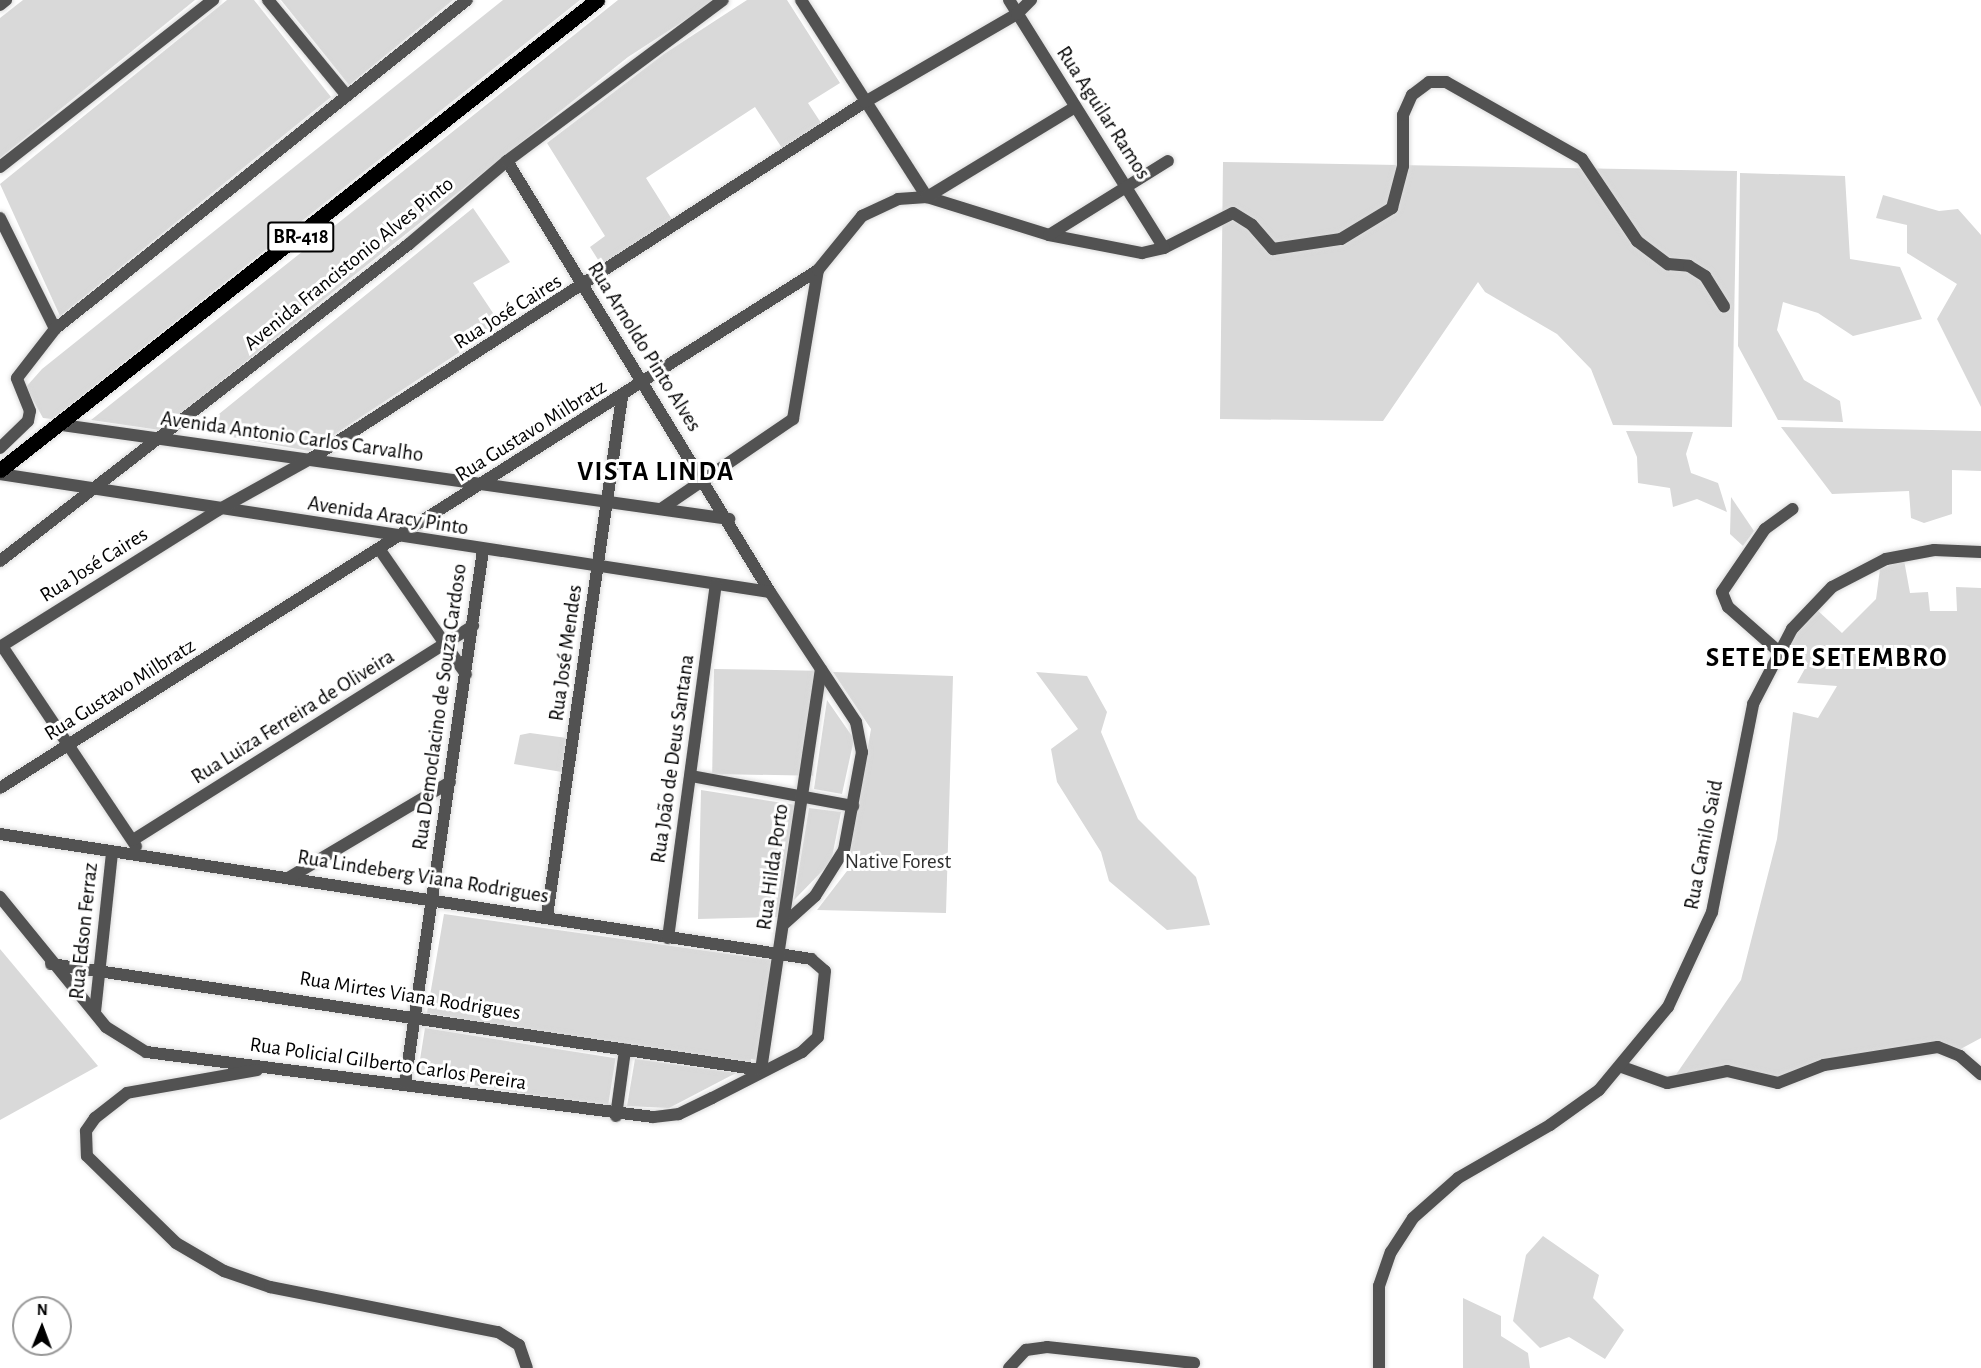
<!DOCTYPE html>
<html>
<head>
<meta charset="utf-8">
<style>
  body { margin:0 }
  #map { position:relative; width:1981px; height:1368px; overflow:hidden; background:#fff; font-family:"Alegreya Sans",sans-serif }
  div>[style] { position:absolute }
  [style*='--x'] { left:calc(var(--x)*1px); top:calc(var(--y)*1px); width:calc(var(--w)*1px); rotate:calc(var(--a)*1deg) }
  .green>* { inset:0; background:#d9d9d9; transform-origin:0 0 }
  .roads { filter:drop-shadow(0 0 2px #dbdbdb) drop-shadow(0 0 2px #dbdbdb) }
  .street>* { height:12px; margin:-6px; padding:0 6px; transform-origin:6px; border-radius:6px; background:#525252 }
  .primary>* { height:15px; margin:-7.5px; padding:0 7.5px; transform-origin:7.5px; border-radius:7.5px; background:#000 }
  span { translate:-50% -50%; white-space:nowrap; text-align:center; line-height:1.15; -webkit-text-stroke:6px #fff; paint-order:stroke }
  .shield-label span { padding:2px 4px; background:#fff; border:2px solid; border-radius:4px; -webkit-text-stroke-width:0 }
  .shield-label { font-size:20px; color:#000; font-weight:700 }
  .street-label { font-size:21px; color:#000 }
  .park-label { font-size:21px; color:#303030 }
  .district-label { font-size:27px; color:#000; font-weight:700; letter-spacing:1.5px }
  .north { position:absolute; left:12px; top:1296px; width:60px; height:60px; box-sizing:border-box; background:#fff; border:2px solid #999; border-radius:50%; rotate:1deg; font-size:16px; font-weight:700; line-height:24px; text-align:center; color:#000 }
  .north::after { content:''; display:block; margin:auto; width:21px; height:27px; background:#000; clip-path:polygon(50% 0,100% 100%,50% 72%,0 100%) }
</style>
</head>
<body>
<div id="map">
  <div class="green">
    <i style="clip-path:polygon(23px 0,195px 0,0 158px,0 18px)"></i>
    <i style="clip-path:polygon(227px 0,254px 0,331px 97px,60px 316px,0 184px)"></i>
    <i style="clip-path:polygon(281px 0,453px 0,349px 85px)"></i>
    <i style="clip-path:polygon(503px 0,580px 0,69px 406px,52px 419px,43px 418px,26px 387px,42px 369px)"></i>
    <i style="clip-path:polygon(618px 0,716px 0,628px 57px,160px 430px,91px 420px)"></i>
    <i style="clip-path:polygon(747px 0,787px 0,840px 83px,808px 103px,823px 126px,784px 151px,755px 107px,646px 178px,673px 221px,602px 266px,590px 247px,605px 236px,547px 143px,664px 54px)"></i>
    <i style="clip-path:polygon(1223px 162px,1737px 171px,1732px 427px,1613px 425px,1591px 369px,1557px 334px,1485px 292px,1478px 282px,1383px 421px,1220px 419px)"></i>
    <i style="clip-path:polygon(1740px 173px,1845px 176px,1850px 259px,1900px 267px,1922px 319px,1853px 336px,1818px 313px,1783px 302px,1777px 330px,1804px 380px,1840px 401px,1843px 422px,1778px 420px,1738px 346px)"></i>
    <i style="clip-path:polygon(1883px 195px,1939px 211px,1958px 209px,1981px 235px,1981px 407px,1937px 319px,1957px 284px,1907px 253px,1907px 225px,1876px 218px)"></i>
    <i style="clip-path:polygon(473px 208px,510px 262px,473px 283px,501px 325px,309px 451px,198px 431px)"></i>
    <i style="clip-path:polygon(1781px 427px,1981px 431px,1981px 471px,1952px 470px,1952px 514px,1924px 523px,1911px 518px,1909px 491px,1832px 494px)"></i>
    <i style="clip-path:polygon(1626px 431px,1693px 432px,1686px 454px,1691px 473px,1718px 483px,1727px 512px,1697px 499px,1673px 507px,1670px 488px,1638px 483px,1637px 457px)"></i>
    <i style="clip-path:polygon(1731px 497px,1754px 531px,1743px 546px,1730px 534px)"></i>
    <i style="clip-path:polygon(1904px 560px,1910px 593px,1928px 592px,1930px 611px,1957px 611px,1956px 587px,1981px 588px,1981px 1038px,1955px 1052px,1922px 1043px,1788px 1079px,1675px 1076px,1741px 980px,1777px 839px,1793px 712px,1818px 718px,1837px 686px,1797px 683px,1808px 663px,1783px 655px,1796px 629px,1816px 609px,1842px 633px,1876px 599px,1880px 569px)"></i>
    <i style="left:714px;top:669px;width:101px;height:105px;rotate:1deg"></i>
    <i style="clip-path:polygon(833px 672px,953px 676px,946px 913px,817px 910px,847px 871px,871px 729px)"></i>
    <i style="clip-path:polygon(1036px 672px,1087px 676px,1107px 712px,1101px 732px,1138px 819px,1196px 877px,1210px 925px,1167px 930px,1109px 881px,1101px 852px,1057px 782px,1051px 749px,1078px 729px)"></i>
    <i style="clip-path:polygon(827px 700px,854px 739px,842px 794px,814px 789px)"></i>
    <i style="clip-path:polygon(530px 733px,567px 738px,562px 772px,514px 764px,520px 735px)"></i>
    <i style="clip-path:polygon(701px 790px,796px 805px,779px 917px,698px 919px)"></i>
    <i style="clip-path:polygon(809px 808px,841px 812px,831px 862px,794px 900px)"></i>
    <i style="clip-path:polygon(444px 914px,772px 960px,757px 1060px,751px 1059px,750px 1069px,427px 1013px)"></i>
    <i style="clip-path:polygon(0 949px,98px 1066px,0 1120px)"></i>
    <i style="left:425px;top:1028px;width:193px;height:49px;rotate:9deg"></i>
    <i style="clip-path:polygon(635px 1059px,736px 1073px,669px 1108px,627px 1106px)"></i>
    <i style="clip-path:polygon(1543px 1236px,1599px 1275px,1593px 1298px,1624px 1330px,1605px 1359px,1569px 1337px,1540px 1348px,1513px 1321px,1526px 1255px)"></i>
    <i style="clip-path:polygon(1463px 1298px,1501px 1316px,1501px 1336px,1528px 1353px,1530px 1368px,1463px 1368px)"></i>
  </div>
  <div class="roads">
    <div class="street">
      <i style="--x:268;--y:0;--w:124;--a:50.5"></i>
      <i style="--x:801;--y:0;--w:234;--a:57.4"></i>
      <i style="--x:927;--y:197;--w:128;--a:17.3"></i>
      <i style="--x:1049;--y:235;--w:95;--a:11"></i>
      <i style="--x:1142;--y:253;--w:23;--a:-13"></i>
      <i style="--x:1164;--y:248;--w:77;--a:-26.9"></i>
      <i style="--x:1233;--y:213;--w:22;--a:32"></i>
      <i style="--x:1252;--y:225;--w:32;--a:49"></i>
      <i style="--x:1273;--y:249;--w:69;--a:-8.4"></i>
      <i style="--x:1341;--y:239;--w:60;--a:-31.3"></i>
      <i style="--x:1392;--y:208;--w:43;--a:-75.3"></i>
      <i style="--x:1403;--y:166;--w:51;--a:-90"></i>
      <i style="--x:1403;--y:115;--w:22;--a:-66"></i>
      <i style="--x:1412;--y:95;--w:21;--a:-37"></i>
      <i style="--x:1429;--y:82;--w:17;--a:0"></i>
      <i style="--x:1446;--y:82;--w:156;--a:29.5"></i>
      <i style="--x:1582;--y:159;--w:99;--a:56.1"></i>
      <i style="--x:1637;--y:241;--w:39;--a:37"></i>
      <i style="--x:1668;--y:264;--w:21;--a:5"></i>
      <i style="--x:1689;--y:266;--w:19;--a:32"></i>
      <i style="--x:1705;--y:276;--w:36;--a:58"></i>
      <i style="--x:1009;--y:0;--w:292;--a:58"></i>
      <i style="--x:0;--y:5;--w:8;--a:-40"></i>
      <i style="--x:507;--y:161;--w:505;--a:58.61"></i>
      <i style="--x:770;--y:592;--w:156;--a:56.5"></i>
      <i style="--x:856;--y:722;--w:31;--a:79"></i>
      <i style="--x:862;--y:752;--w:100;--a:100.4"></i>
      <i style="--x:844;--y:850;--w:54;--a:122.2"></i>
      <i style="--x:815;--y:896;--w:40;--a:138"></i>
      <i style="--x:0;--y:167;--w:271;--a:-38.1"></i>
      <i style="--x:0;--y:218;--w:124;--a:63.6"></i>
      <i style="--x:1049;--y:235;--w:140;--a:-31.9"></i>
      <i style="--x:62;--y:425;--w:674;--a:8.02"></i>
      <i style="--x:0;--y:448;--w:39;--a:-44"></i>
      <i style="--x:28;--y:421;--w:10;--a:-79"></i>
      <i style="--x:30;--y:411;--w:35;--a:-112"></i>
      <i style="--x:17;--y:378;--w:62;--a:-52.2"></i>
      <i style="--x:55;--y:329;--w:527;--a:-38.61"></i>
      <i style="--x:0;--y:474;--w:779;--a:8.71"></i>
      <i style="--x:661;--y:509;--w:160;--a:-34.3"></i>
      <i style="--x:793;--y:419;--w:151;--a:-80.5"></i>
      <i style="--x:380;--y:550;--w:151;--a:55.3"></i>
      <i style="--x:0;--y:561;--w:517;--a:-37.78"></i>
      <i style="--x:409;--y:244;--w:128;--a:-40.3"></i>
      <i style="--x:507;--y:161;--w:269;--a:-36.7"></i>
      <i style="--x:2;--y:646;--w:241;--a:56.2"></i>
      <i style="--x:0;--y:647;--w:257;--a:-32.1"></i>
      <i style="--x:218;--y:510;--w:107;--a:-29"></i>
      <i style="--x:312;--y:458;--w:658;--a:-32.77"></i>
      <i style="--x:865;--y:102;--w:176;--a:-30.1"></i>
      <i style="--x:1017;--y:14;--w:20;--a:-45"></i>
      <i style="--x:1777;--y:650;--w:65;--a:-138.7"></i>
      <i style="--x:1728;--y:607;--w:16;--a:-112"></i>
      <i style="--x:1722;--y:592;--w:76;--a:-55.7"></i>
      <i style="--x:1765;--y:529;--w:34;--a:-36"></i>
      <i style="--x:691;--y:776;--w:165;--a:10.5"></i>
      <i style="--x:0;--y:788;--w:968;--a:-32.34"></i>
      <i style="--x:818;--y:270;--w:70;--a:-50.8"></i>
      <i style="--x:862;--y:216;--w:40;--a:-25"></i>
      <i style="--x:898;--y:199;--w:29;--a:-4"></i>
      <i style="--x:927;--y:197;--w:173;--a:-31.3"></i>
      <i style="--x:0;--y:834;--w:821;--a:8.76"></i>
      <i style="--x:811;--y:959;--w:18;--a:41"></i>
      <i style="--x:825;--y:971;--w:66;--a:96.1"></i>
      <i style="--x:818;--y:1037;--w:22;--a:137"></i>
      <i style="--x:802;--y:1052;--w:101;--a:152.9"></i>
      <i style="--x:712;--y:1098;--w:37;--a:154"></i>
      <i style="--x:679;--y:1114;--w:26;--a:173"></i>
      <i style="--x:653;--y:1117;--w:511;--a:-172.69"></i>
      <i style="--x:146;--y:1052;--w:47;--a:-148"></i>
      <i style="--x:106;--y:1027;--w:168;--a:-129.2"></i>
      <i style="--x:133;--y:840;--w:402;--a:-32.2"></i>
      <i style="--x:290;--y:877;--w:186;--a:-30.7"></i>
      <i style="--x:547;--y:916;--w:524;--a:-81.78"></i>
      <i style="--x:668;--y:938;--w:356;--a:-82.3"></i>
      <i style="--x:51;--y:964;--w:718;--a:8.49"></i>
      <i style="--x:95;--y:1012;--w:160;--a:-83.9"></i>
      <i style="--x:1622;--y:1067;--w:48;--a:19.6"></i>
      <i style="--x:1667;--y:1083;--w:61;--a:-11.3"></i>
      <i style="--x:1727;--y:1071;--w:52;--a:13.2"></i>
      <i style="--x:1778;--y:1083;--w:49;--a:-21.4"></i>
      <i style="--x:1824;--y:1065;--w:115;--a:-9"></i>
      <i style="--x:1938;--y:1047;--w:24;--a:22"></i>
      <i style="--x:1960;--y:1056;--w:28;--a:41"></i>
      <i style="--x:257;--y:1070;--w:132;--a:170"></i>
      <i style="--x:127;--y:1093;--w:41;--a:142"></i>
      <i style="--x:95;--y:1118;--w:16;--a:125"></i>
      <i style="--x:86;--y:1131;--w:25;--a:88"></i>
      <i style="--x:87;--y:1156;--w:124;--a:44.3"></i>
      <i style="--x:176;--y:1243;--w:56;--a:30.3"></i>
      <i style="--x:224;--y:1271;--w:49;--a:19.2"></i>
      <i style="--x:270;--y:1287;--w:232;--a:11.2"></i>
      <i style="--x:498;--y:1332;--w:25;--a:32"></i>
      <i style="--x:519;--y:1345;--w:24;--a:71"></i>
      <i style="--x:761;--y:1070;--w:405;--a:-81.5"></i>
      <i style="--x:405;--y:1083;--w:539;--a:-81.67"></i>
      <i style="--x:616;--y:1116;--w:67;--a:-82.2"></i>
      <i style="--x:1009;--y:1368;--w:25;--a:-47"></i>
      <i style="--x:1026;--y:1350;--w:21;--a:-8"></i>
      <i style="--x:1047;--y:1347;--w:148;--a:6.2"></i>
      <i style="--x:1379;--y:1368;--w:82;--a:-90"></i>
      <i style="--x:1379;--y:1286;--w:36;--a:-71"></i>
      <i style="--x:1391;--y:1252;--w:40;--a:-57.1"></i>
      <i style="--x:1413;--y:1218;--w:60;--a:-41.6"></i>
      <i style="--x:1458;--y:1178;--w:106;--a:-29.9"></i>
      <i style="--x:1550;--y:1125;--w:60;--a:-35.5"></i>
      <i style="--x:1599;--y:1090;--w:108;--a:-50.3"></i>
      <i style="--x:1668;--y:1007;--w:105;--a:-65.1"></i>
      <i style="--x:1712;--y:912;--w:212;--a:-78.8"></i>
      <i style="--x:1753;--y:704;--w:85;--a:-62.5"></i>
      <i style="--x:1792;--y:629;--w:58;--a:-46.4"></i>
      <i style="--x:1832;--y:587;--w:61;--a:-27.4"></i>
      <i style="--x:1886;--y:559;--w:49;--a:-10.6"></i>
      <i style="--x:1934;--y:550;--w:47;--a:2.4"></i>
    </div>
    <div class="primary">
      <i style="--x:0;--y:470;--w:760;--a:-38.21"></i>
    </div>
  </div>
  <div class="shield-label">
    <span style="left:301px;top:237px">BR-418</span>
  </div>
  <div class="street-label">
    <span style="left:1103px;top:113px;rotate:57deg">Rua Aguilar Ramos</span>
    <span style="left:349px;top:264px;rotate:-39deg">Avenida Francistonio Alves Pinto</span>
    <span style="left:508px;top:312px;rotate:-32deg">Rua José Caires</span>
    <span style="left:644px;top:347px;rotate:58deg">Rua Arnoldo Pinto Alves</span>
    <span style="left:531px;top:431px;rotate:-32deg">Rua Gustavo Milbratz</span>
    <span style="left:292px;top:437px;rotate:8deg">Avenida Antonio Carlos Carvalho</span>
    <span style="left:388px;top:516px;rotate:9deg">Avenida Aracy Pinto</span>
    <span style="left:94px;top:565px;rotate:-32deg">Rua José Caires</span>
    <span style="left:566px;top:653px;rotate:-82deg">Rua José Mendes</span>
    <span style="left:120px;top:690px;rotate:-32deg">Rua Gustavo Milbratz</span>
    <span style="left:440px;top:707px;rotate:-82deg">Rua Democlacino de Souza Cardoso</span>
    <span style="left:293px;top:717px;rotate:-32deg">Rua Luiza Ferreira de Oliveira</span>
    <span style="left:673px;top:759px;rotate:-82deg">Rua João de Deus Santana</span>
    <span style="left:1704px;top:845px;rotate:-79deg">Rua Camilo Said</span>
    <span style="left:773px;top:867px;rotate:-82deg">Rua Hilda Porto</span>
    <span style="left:423px;top:877px;rotate:9deg">Rua Lindeberg Viana Rodrigues</span>
    <span style="left:84px;top:931px;rotate:-84deg">Rua Edson Ferraz</span>
    <span style="left:410px;top:996px;rotate:9deg">Rua Mirtes Viana Rodrigues</span>
    <span style="left:388px;top:1064px;rotate:8deg">Rua Policial Gilberto Carlos Pereira</span>
  </div>
  <div class="park-label">
    <span style="left:898px;top:862px">Native Forest</span>
  </div>
  <div class="district-label">
    <span style="left:656px;top:472px">VISTA LINDA</span>
    <span style="left:1827px;top:658px">SETE DE SETEMBRO</span>
  </div>
  <div class="north">N</div>
</div>
</body>
</html>
